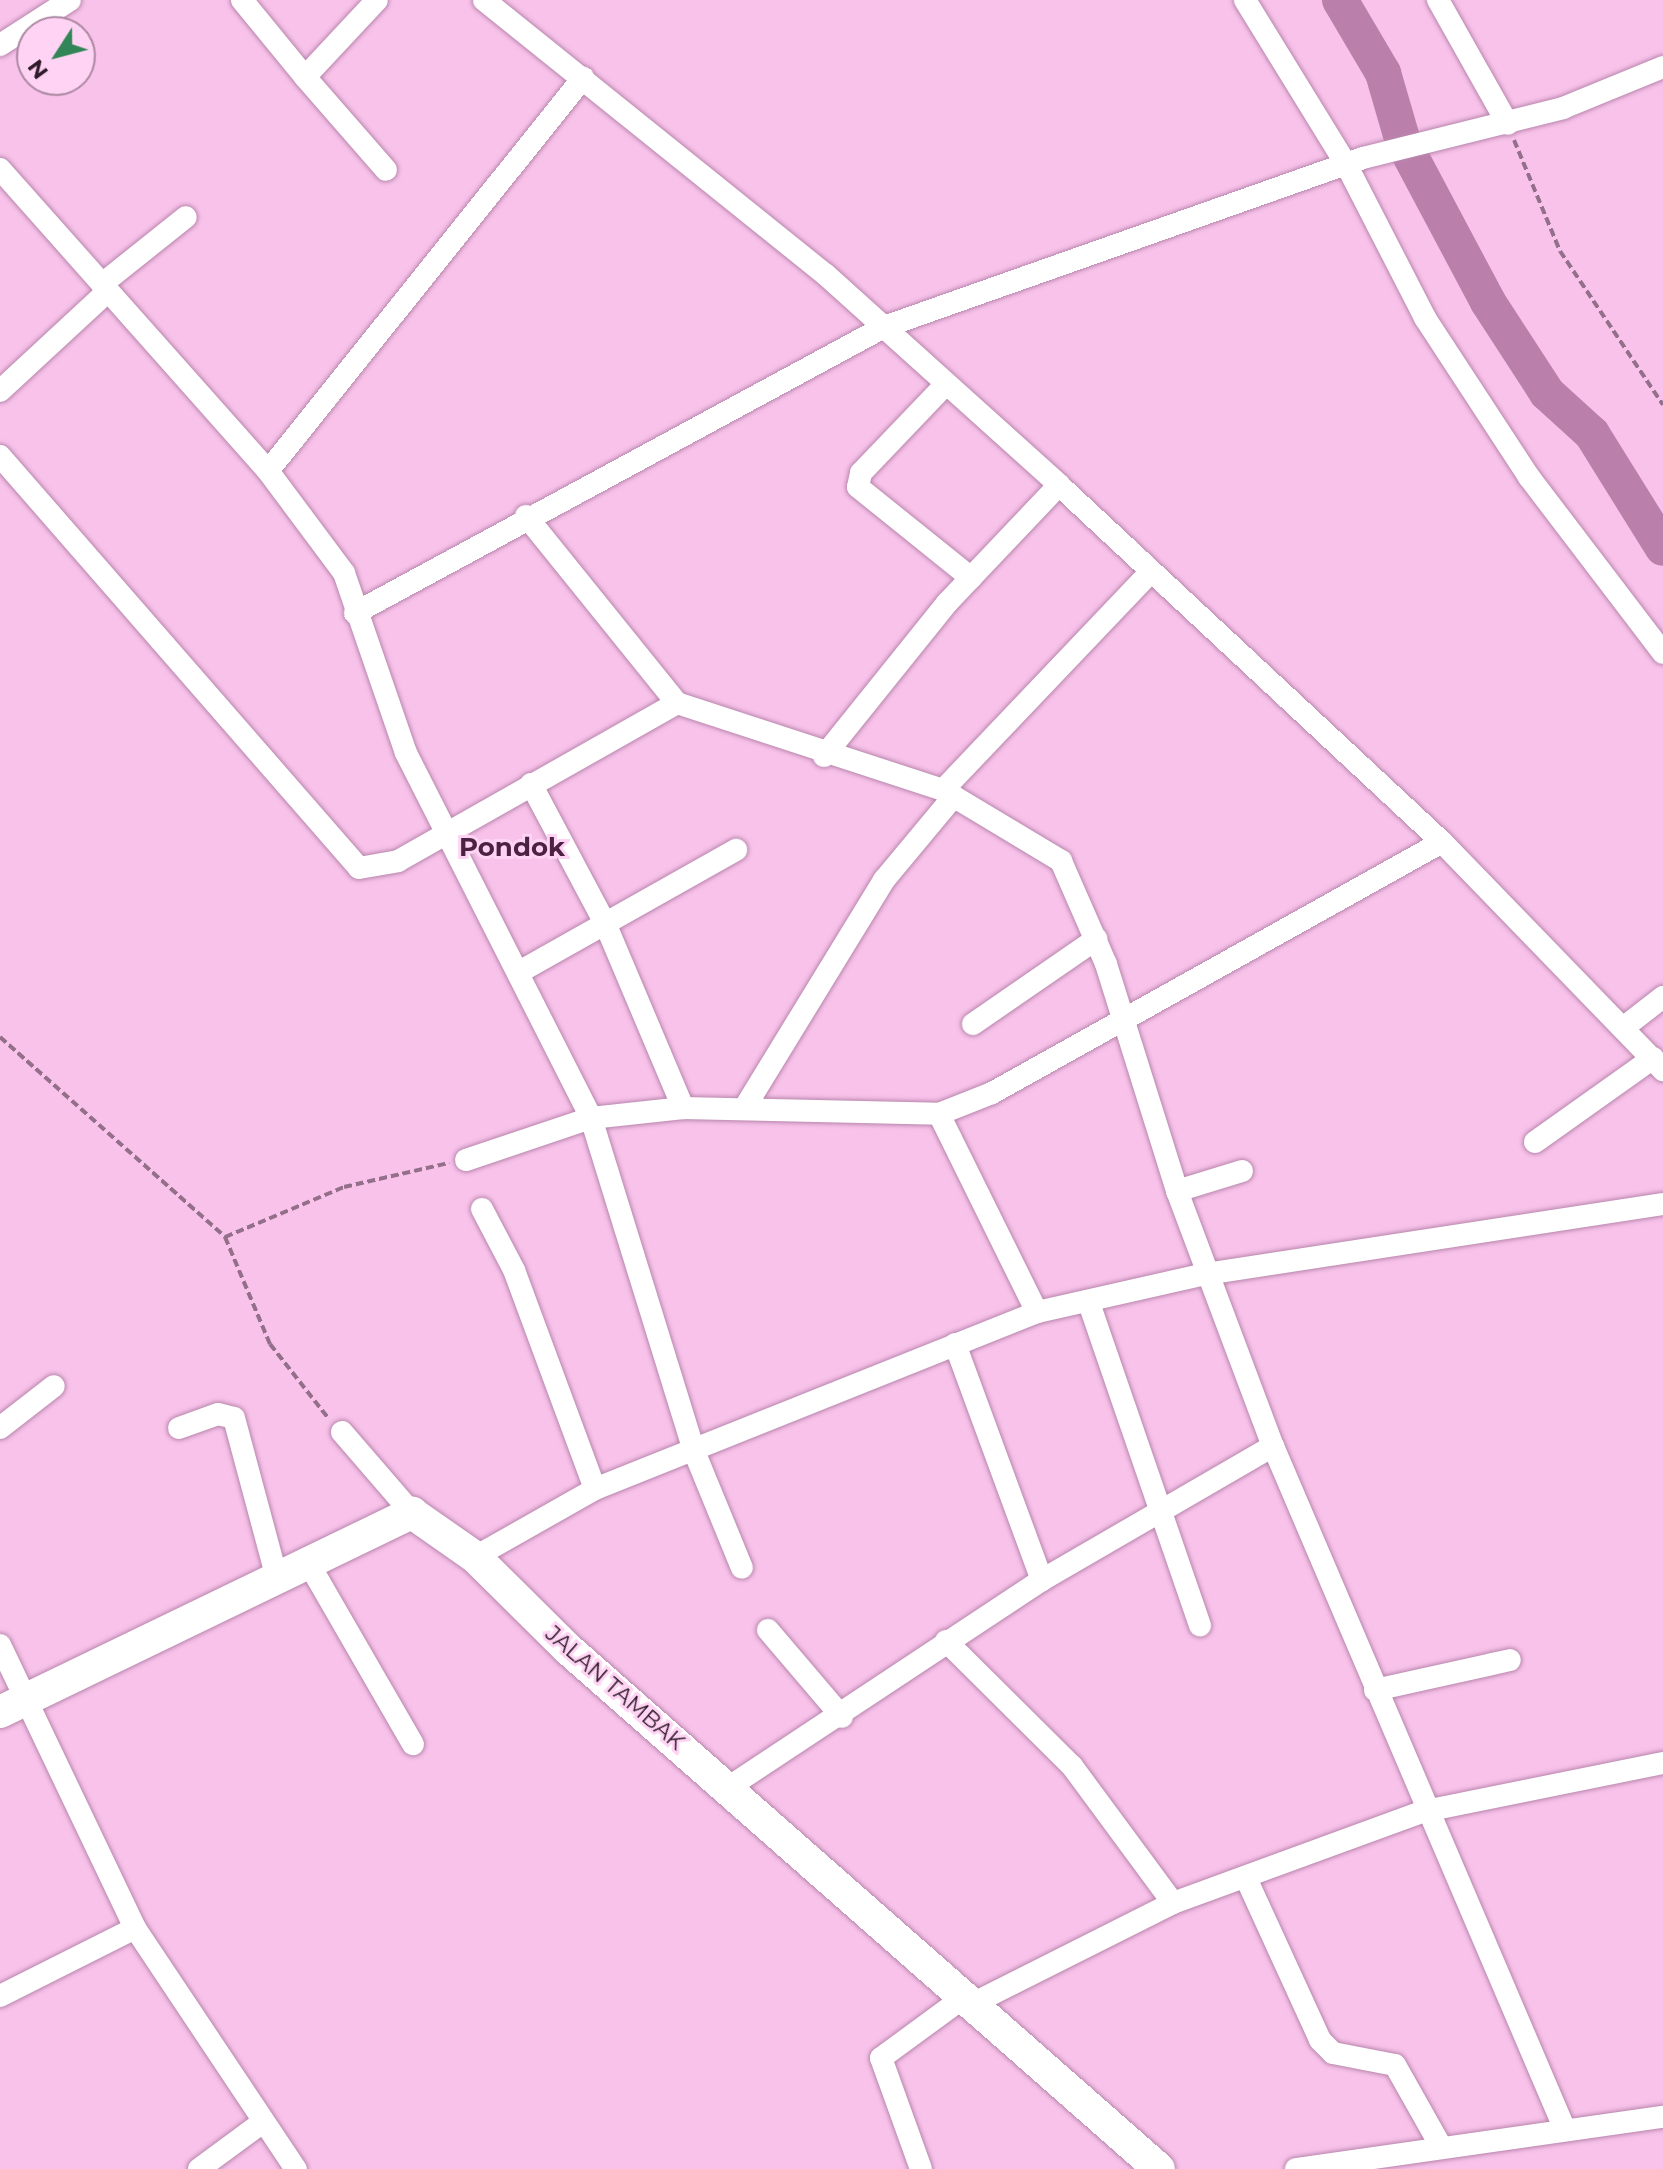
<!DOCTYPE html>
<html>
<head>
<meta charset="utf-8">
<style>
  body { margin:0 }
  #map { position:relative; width:1663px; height:2169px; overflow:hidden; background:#f8c2ea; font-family:Montserrat,sans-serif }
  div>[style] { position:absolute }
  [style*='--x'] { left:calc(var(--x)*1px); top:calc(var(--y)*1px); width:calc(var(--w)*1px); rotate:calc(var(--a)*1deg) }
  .river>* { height:36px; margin:-18px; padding:0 18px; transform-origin:18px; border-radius:18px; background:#bb7fac }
  .path>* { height:4px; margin-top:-2px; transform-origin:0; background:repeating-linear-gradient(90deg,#946f8a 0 8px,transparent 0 12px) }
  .roads { filter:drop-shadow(0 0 2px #b886ac) drop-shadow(0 0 2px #b886ac) }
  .street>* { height:22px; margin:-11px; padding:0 11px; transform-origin:11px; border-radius:11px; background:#fff }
  .secondary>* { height:32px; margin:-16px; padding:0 16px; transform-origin:16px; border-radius:16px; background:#fff }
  span { translate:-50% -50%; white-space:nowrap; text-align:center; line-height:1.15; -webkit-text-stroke:6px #ffd3f3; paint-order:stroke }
  .street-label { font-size:22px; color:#2f1b2a }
  .quarter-label { font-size:26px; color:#4c2243; font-weight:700 }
  .north { position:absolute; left:16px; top:16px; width:80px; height:80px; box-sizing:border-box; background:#ffd3f3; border:2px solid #ac89a3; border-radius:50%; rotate:234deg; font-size:22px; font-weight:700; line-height:32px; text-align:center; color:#2f1b2a }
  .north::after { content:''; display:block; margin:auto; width:28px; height:36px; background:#328557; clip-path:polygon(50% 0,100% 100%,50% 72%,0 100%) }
</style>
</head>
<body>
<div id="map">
  <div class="river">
    <i style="--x:1340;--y:0;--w:85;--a:59.5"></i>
    <i style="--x:1383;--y:73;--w:72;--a:73.8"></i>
    <i style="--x:1403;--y:142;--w:181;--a:62"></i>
    <i style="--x:1488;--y:302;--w:108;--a:57"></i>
    <i style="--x:1547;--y:393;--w:61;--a:42.3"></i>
    <i style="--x:1592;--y:434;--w:134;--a:58.1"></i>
  </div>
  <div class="path">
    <i style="--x:1514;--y:140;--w:120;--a:67.5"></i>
    <i style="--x:1560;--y:251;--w:185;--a:56.2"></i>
    <i style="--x:0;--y:1037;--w:301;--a:41.6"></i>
    <i style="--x:225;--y:1237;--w:116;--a:67.2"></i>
    <i style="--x:270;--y:1344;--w:95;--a:51.8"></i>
    <i style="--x:225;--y:1237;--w:129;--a:-22.8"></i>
    <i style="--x:344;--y:1187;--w:108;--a:-12.9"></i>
  </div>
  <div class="roads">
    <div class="street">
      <i style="--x:242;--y:0;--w:99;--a:50.7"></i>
      <i style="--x:305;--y:77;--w:105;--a:-46.9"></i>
      <i style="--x:484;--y:0;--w:437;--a:38.8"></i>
      <i style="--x:825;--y:274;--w:315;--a:42"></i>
      <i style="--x:1059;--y:485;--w:524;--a:42.99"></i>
      <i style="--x:1442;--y:842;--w:318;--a:45.9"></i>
      <i style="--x:1245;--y:0;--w:193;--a:58.4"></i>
      <i style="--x:1346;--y:164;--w:173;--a:62.8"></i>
      <i style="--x:1425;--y:318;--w:190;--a:56.8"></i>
      <i style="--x:1529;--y:477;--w:221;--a:52.7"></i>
      <i style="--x:1438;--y:0;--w:142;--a:60.6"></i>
      <i style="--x:0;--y:45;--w:83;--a:-32.7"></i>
      <i style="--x:305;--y:77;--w:123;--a:48.9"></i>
      <i style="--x:0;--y:169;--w:404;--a:48.4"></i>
      <i style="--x:268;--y:471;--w:127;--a:53.3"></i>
      <i style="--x:344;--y:573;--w:190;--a:71"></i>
      <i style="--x:406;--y:753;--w:409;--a:63.1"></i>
      <i style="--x:591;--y:1118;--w:349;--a:72.8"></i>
      <i style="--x:694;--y:1451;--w:126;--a:67.7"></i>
      <i style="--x:102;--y:284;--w:107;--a:-38.6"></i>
      <i style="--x:946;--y:384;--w:123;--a:133.7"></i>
      <i style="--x:861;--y:473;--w:14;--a:102"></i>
      <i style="--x:858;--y:487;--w:145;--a:38.8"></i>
      <i style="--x:0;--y:391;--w:147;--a:-42.8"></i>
      <i style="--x:0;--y:456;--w:546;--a:48.93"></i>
      <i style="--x:359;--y:868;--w:40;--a:-10"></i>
      <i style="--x:398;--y:861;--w:321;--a:-29.5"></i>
      <i style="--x:268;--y:471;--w:504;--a:-51.29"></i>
      <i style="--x:526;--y:516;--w:240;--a:51.1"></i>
      <i style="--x:677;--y:703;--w:280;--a:18.1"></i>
      <i style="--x:943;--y:790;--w:138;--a:31"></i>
      <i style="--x:1061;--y:861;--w:112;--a:66.4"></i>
      <i style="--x:1106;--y:964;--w:238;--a:72.6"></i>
      <i style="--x:1177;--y:1191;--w:272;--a:69.4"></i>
      <i style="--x:1273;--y:1446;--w:744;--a:66.88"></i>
      <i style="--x:355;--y:613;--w:601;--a:-28.4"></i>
      <i style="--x:884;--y:327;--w:508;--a:-19.43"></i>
      <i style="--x:1363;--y:158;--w:206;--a:-14"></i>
      <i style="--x:1563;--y:108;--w:108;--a:-22.3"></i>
      <i style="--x:824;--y:756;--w:196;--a:-51.2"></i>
      <i style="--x:947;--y:603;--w:163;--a:-46.5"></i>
      <i style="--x:531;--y:784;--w:157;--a:62"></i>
      <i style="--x:605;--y:923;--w:201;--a:67.1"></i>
      <i style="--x:943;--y:790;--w:298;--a:-46.4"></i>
      <i style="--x:521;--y:971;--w:247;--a:-29.4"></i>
      <i style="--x:973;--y:1024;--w:150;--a:-34.6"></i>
      <i style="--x:1623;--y:1028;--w:51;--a:-37.8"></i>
      <i style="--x:745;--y:1107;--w:266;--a:-58.5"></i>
      <i style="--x:884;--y:880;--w:109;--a:-50.2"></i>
      <i style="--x:939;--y:1114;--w:221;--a:63.7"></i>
      <i style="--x:1535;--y:1142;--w:145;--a:-35.4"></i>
      <i style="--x:466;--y:1160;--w:132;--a:-18.6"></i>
      <i style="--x:591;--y:1118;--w:93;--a:-6.2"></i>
      <i style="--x:683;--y:1108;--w:256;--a:1.3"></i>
      <i style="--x:939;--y:1114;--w:57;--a:-21.6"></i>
      <i style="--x:992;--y:1093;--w:515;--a:-29.15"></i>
      <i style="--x:1177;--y:1191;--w:68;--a:-17.1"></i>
      <i style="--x:482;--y:1209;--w:69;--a:62.3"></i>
      <i style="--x:514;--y:1270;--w:233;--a:69.7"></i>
      <i style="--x:1089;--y:1303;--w:341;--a:71"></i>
      <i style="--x:955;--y:1344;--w:252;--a:69.8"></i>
      <i style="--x:0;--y:1428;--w:68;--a:-37.9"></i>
      <i style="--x:179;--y:1428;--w:41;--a:-19.7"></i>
      <i style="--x:218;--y:1414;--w:16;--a:14"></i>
      <i style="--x:234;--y:1418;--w:167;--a:75"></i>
      <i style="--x:342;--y:1432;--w:107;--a:49.2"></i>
      <i style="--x:475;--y:1557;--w:138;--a:-29.5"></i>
      <i style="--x:595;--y:1489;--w:476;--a:-21.8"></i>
      <i style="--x:1037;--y:1312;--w:173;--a:-12.7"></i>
      <i style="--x:1206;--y:1274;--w:462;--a:-8.7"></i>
      <i style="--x:309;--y:1564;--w:208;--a:60"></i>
      <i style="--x:768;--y:1630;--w:114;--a:49.6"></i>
      <i style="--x:946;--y:1641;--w:177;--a:44.8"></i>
      <i style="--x:1072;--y:1766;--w:170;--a:53.6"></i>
      <i style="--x:0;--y:1645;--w:314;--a:64.5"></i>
      <i style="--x:135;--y:1928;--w:290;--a:56.3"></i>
      <i style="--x:1375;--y:1690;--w:138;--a:-12.5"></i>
      <i style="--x:729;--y:1787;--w:375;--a:-33.5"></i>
      <i style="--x:1042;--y:1580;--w:267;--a:-30.1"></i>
      <i style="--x:1246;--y:1878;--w:178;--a:65.4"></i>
      <i style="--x:1320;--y:2040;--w:18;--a:45"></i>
      <i style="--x:1333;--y:2053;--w:63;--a:11"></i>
      <i style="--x:1395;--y:2065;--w:92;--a:60.6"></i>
      <i style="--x:0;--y:1996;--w:151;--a:-26.7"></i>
      <i style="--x:974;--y:2003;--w:223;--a:-26.7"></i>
      <i style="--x:1173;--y:1903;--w:268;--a:-20.1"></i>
      <i style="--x:1425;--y:1811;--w:243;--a:-11.4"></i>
      <i style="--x:199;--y:2169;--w:79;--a:-36.3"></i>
      <i style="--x:921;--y:2169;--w:118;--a:-109.8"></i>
      <i style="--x:881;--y:2058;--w:103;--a:-36.3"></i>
      <i style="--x:1296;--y:2169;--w:371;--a:-8.1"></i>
    </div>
    <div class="secondary">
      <i style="--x:0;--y:1712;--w:458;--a:-25.8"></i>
      <i style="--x:412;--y:1513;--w:77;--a:34.9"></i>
      <i style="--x:475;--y:1557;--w:131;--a:44.7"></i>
      <i style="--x:568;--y:1649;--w:787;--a:41.34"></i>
    </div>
  </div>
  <div class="street-label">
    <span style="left:615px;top:1688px;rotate:41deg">JALAN TAMBAK</span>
  </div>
  <div class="quarter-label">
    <span style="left:512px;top:848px">Pondok</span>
  </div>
  <div class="north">N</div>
</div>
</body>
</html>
